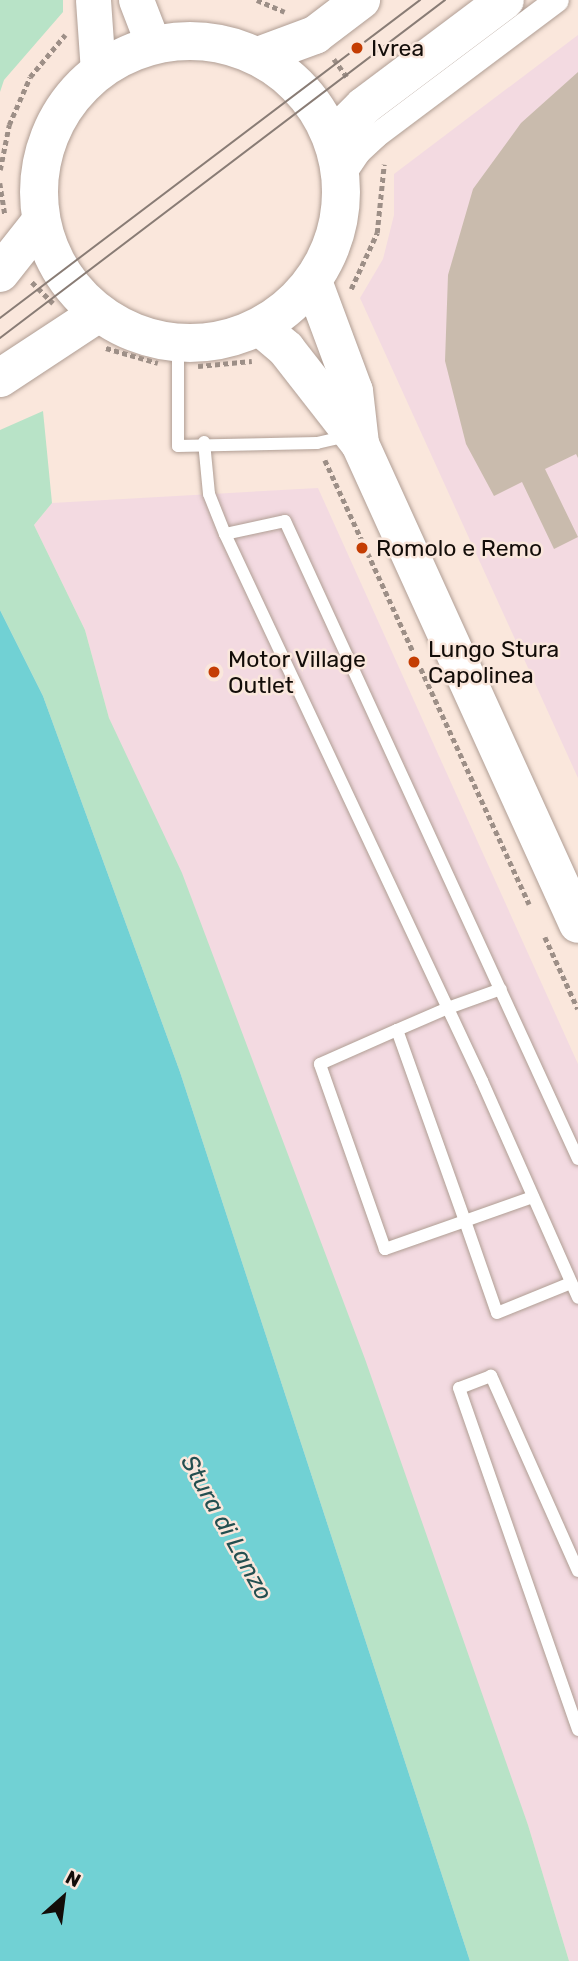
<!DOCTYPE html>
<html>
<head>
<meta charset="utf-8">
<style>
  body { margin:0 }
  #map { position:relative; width:578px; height:1961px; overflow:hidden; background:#fae7dc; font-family:Rubik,sans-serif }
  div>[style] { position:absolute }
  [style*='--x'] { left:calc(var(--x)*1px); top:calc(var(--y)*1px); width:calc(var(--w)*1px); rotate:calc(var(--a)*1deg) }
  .commercial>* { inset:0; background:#f3dae1 }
  .green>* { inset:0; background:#b8e3c7 }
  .water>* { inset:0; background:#71d1d4 }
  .building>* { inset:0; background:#c9bbad }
  .path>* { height:4.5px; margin-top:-2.25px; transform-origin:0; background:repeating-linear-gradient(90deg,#9d8f87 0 5px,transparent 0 8.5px) }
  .roads { filter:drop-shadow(0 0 2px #b09e94) drop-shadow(0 0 2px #b09e94) }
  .lane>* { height:12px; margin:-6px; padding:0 6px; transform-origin:6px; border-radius:6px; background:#fff }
  .street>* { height:24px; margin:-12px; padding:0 12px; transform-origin:12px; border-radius:12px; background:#fff }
  .secondary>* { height:35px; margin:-17.5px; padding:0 17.5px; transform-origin:17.5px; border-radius:17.5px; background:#fff }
  .primary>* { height:38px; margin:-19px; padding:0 19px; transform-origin:19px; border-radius:19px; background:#fff }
  .primary>.ring { margin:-19px; padding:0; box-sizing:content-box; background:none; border:38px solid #fff; border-radius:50% }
  .tram>* { height:2px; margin:-1px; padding:0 1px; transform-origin:1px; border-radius:1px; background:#897c75 }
  .dots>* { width:19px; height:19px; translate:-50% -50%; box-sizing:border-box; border:4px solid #fae7dc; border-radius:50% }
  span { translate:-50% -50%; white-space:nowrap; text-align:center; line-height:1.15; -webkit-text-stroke:5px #fae7dc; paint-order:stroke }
  .poi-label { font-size:23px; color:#130d09 }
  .left { translate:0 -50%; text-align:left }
  .water-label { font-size:24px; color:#234f50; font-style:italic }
  .north { position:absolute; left:28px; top:1863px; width:70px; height:70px; -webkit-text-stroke:5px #fae7dc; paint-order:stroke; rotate:28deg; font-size:19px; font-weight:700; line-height:28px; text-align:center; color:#130d09 }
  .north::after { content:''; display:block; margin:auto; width:24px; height:32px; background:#130d09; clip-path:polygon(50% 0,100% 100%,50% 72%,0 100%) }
</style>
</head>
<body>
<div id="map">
  <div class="commercial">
    <i style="clip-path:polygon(578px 35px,578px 778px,360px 298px,383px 259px,394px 215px,394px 174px)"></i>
    <i style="clip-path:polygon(318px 488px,578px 1064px,578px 1961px,569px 1961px,528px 1825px,109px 718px,85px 630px,34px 525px,52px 503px)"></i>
  </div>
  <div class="green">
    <i style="clip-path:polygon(0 0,63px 0,63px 12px,4px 80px,0 92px)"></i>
    <i style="clip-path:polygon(43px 411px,52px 503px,34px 525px,85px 630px,109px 718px,182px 873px,365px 1359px,528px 1825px,569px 1961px,470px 1961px,180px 1072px,43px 696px,0 610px,0 430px)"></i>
  </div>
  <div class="water">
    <i style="clip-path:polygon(0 610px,43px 696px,180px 1072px,470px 1961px,0 1961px)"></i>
  </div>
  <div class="building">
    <i style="clip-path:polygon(578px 72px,578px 458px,576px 454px,545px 469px,578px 537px,554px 549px,522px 482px,494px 496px,466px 444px,445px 361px,448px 275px,473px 189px,521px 123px)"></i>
  </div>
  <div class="path">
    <i style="--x:257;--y:0;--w:30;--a:23"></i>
    <i style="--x:334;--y:59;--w:22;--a:54"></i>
    <i style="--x:0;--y:170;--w:46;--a:-78.7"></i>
    <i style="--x:9;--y:125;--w:52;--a:-66.4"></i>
    <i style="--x:30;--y:77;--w:55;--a:-50.2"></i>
    <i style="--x:0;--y:183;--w:31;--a:81"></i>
    <i style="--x:32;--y:282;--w:30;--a:45"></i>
    <i style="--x:351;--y:289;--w:62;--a:-65.1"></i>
    <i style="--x:377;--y:233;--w:69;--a:-84.2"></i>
    <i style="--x:106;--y:348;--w:54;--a:16.1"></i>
    <i style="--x:198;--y:366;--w:54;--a:-5.3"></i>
    <i style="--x:325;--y:460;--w:489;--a:65.3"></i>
    <i style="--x:545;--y:937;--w:79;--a:65.4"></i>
  </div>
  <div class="roads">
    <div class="lane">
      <i style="--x:178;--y:343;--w:103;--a:90"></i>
      <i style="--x:178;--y:446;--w:139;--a:-1.2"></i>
      <i style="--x:317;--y:443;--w:31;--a:-13"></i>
      <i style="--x:204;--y:442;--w:52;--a:84.5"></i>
      <i style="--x:209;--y:494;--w:43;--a:68.2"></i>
      <i style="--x:225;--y:534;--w:604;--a:64.83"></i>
      <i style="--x:482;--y:1081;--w:237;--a:66.1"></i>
      <i style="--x:225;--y:534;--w:61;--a:-12.2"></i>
      <i style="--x:285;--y:521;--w:702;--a:65.33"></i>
      <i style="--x:397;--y:1030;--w:203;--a:70.4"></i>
      <i style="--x:465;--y:1221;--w:85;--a:160.7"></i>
      <i style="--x:385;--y:1249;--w:196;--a:-109.4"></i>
      <i style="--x:320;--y:1064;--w:84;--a:-23.8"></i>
      <i style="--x:397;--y:1030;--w:56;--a:-23.3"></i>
      <i style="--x:448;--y:1008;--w:56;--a:-19.7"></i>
      <i style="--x:533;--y:1197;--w:72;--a:160.6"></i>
      <i style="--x:465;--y:1221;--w:97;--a:70.8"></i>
      <i style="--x:497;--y:1313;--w:80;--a:-22.1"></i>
      <i style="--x:578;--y:1571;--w:214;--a:-114"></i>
      <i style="--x:491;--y:1376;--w:34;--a:159"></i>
      <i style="--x:459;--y:1388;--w:362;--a:70.8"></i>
    </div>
    <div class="street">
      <i style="--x:342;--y:177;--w:29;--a:-56"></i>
      <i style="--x:358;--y:153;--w:25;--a:-43"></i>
      <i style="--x:376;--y:136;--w:226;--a:-36.9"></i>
    </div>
    <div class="secondary">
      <i style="--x:93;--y:0;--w:71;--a:86"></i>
      <i style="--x:136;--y:0;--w:47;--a:68.9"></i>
    </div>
    <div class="primary">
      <i class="ring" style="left:39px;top:41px;width:264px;height:264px"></i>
      <i style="--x:258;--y:56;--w:61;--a:-20.2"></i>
      <i style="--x:315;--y:35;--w:58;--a:-37.3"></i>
      <i style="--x:337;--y:151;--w:26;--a:-74"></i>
      <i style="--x:344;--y:126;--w:28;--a:-45"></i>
      <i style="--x:364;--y:106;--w:176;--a:-36.9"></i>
      <i style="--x:0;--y:273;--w:66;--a:-51.7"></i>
      <i style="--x:313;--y:281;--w:117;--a:69.6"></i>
      <i style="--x:354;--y:391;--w:53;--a:83.5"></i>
      <i style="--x:360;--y:444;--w:527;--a:65.57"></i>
      <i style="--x:260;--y:327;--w:34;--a:40"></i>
      <i style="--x:286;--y:349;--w:120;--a:52.1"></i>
      <i style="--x:0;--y:378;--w:118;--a:-33.3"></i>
    </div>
  </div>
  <div class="tram">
    <i style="--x:0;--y:318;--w:527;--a:-37.13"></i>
    <i style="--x:0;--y:338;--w:559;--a:-37.22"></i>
  </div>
  <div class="dots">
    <i style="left:357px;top:48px;background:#c43d03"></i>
    <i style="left:362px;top:548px;background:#c43d03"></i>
    <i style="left:414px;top:662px;background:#c43d03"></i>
    <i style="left:214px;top:672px;background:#c43d03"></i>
  </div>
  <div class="poi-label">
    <span class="left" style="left:371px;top:48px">Ivrea</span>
    <span class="left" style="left:376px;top:548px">Romolo e Remo</span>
    <span class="left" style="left:428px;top:662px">Lungo Stura<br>Capolinea</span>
    <span class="left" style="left:228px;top:672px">Motor Village<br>Outlet</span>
  </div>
  <div class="water-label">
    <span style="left:226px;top:1528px;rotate:61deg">Stura di Lanzo</span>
  </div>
  <div class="north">N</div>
</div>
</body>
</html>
